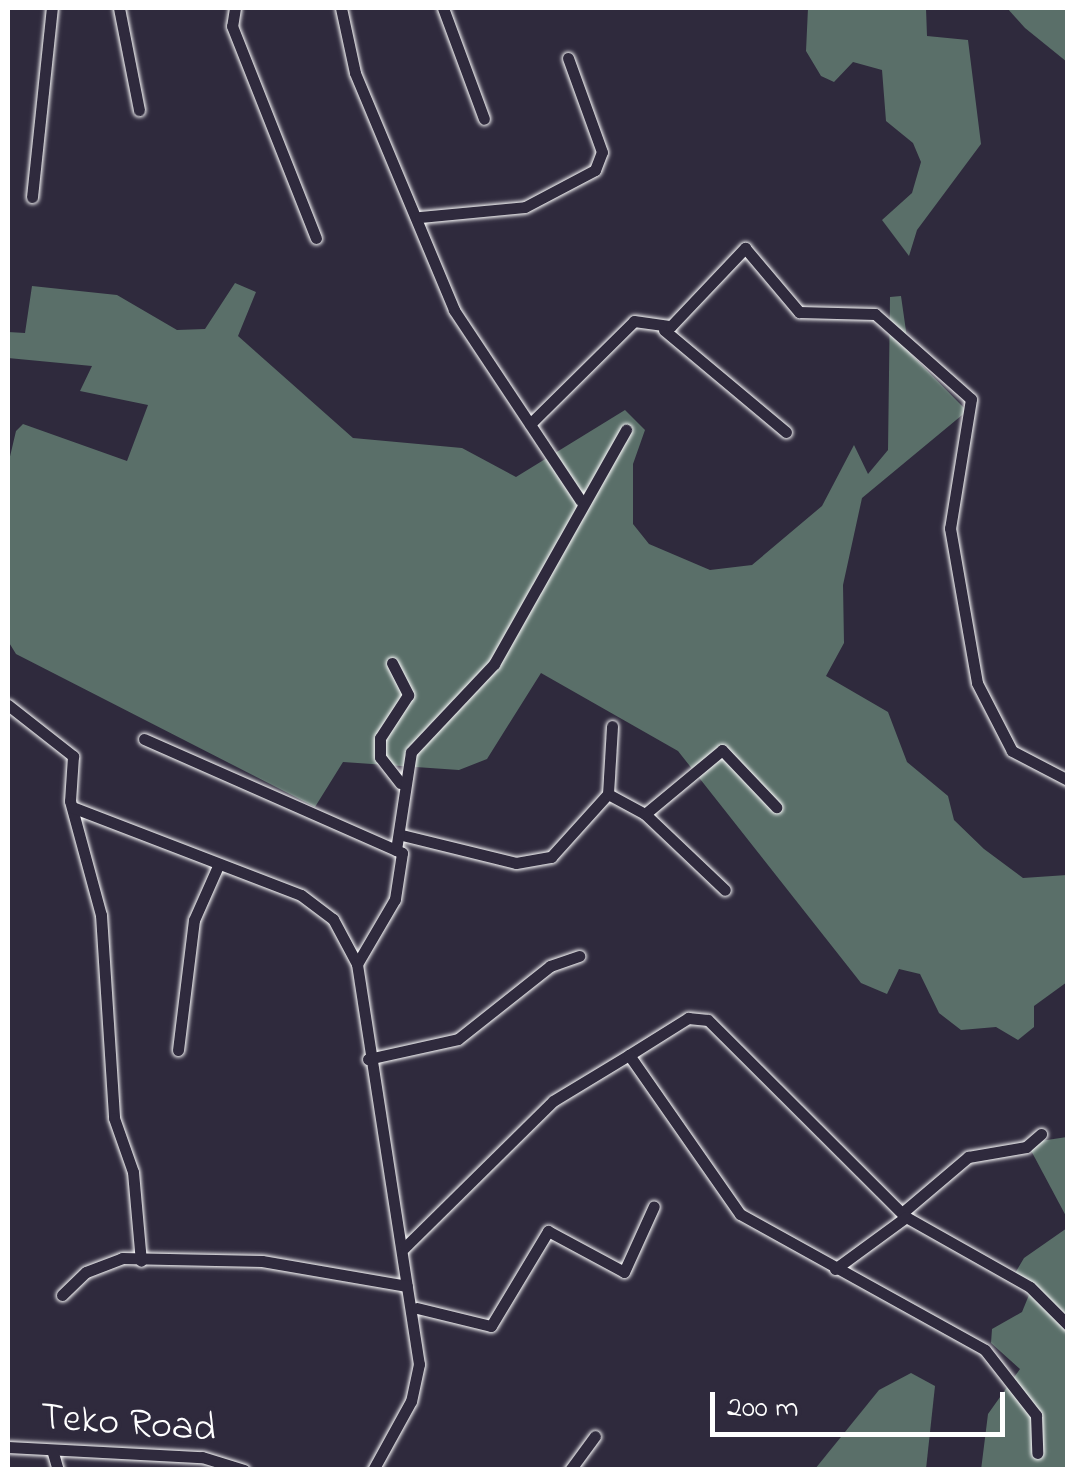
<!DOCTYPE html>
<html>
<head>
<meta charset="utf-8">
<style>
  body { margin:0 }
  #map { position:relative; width:1075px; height:1477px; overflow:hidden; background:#2f2a3d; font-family:"Indie Flower",sans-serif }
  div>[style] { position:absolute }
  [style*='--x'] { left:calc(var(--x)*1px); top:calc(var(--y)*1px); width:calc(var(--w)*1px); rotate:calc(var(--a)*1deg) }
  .green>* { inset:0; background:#5a6f69 }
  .roads { filter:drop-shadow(0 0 2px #fff) drop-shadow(0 0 2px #fff) }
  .minor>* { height:11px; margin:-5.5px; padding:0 5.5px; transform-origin:5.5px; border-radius:5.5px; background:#2f2a3d }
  span { translate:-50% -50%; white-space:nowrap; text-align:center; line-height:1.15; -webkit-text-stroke:8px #2f2a3d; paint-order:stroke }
  .street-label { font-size:40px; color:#fff }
  .frame { position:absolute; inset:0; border:10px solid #fff; pointer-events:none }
  .scale { position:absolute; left:710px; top:1392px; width:295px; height:45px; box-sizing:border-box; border:5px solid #fff; border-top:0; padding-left:12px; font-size:30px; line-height:35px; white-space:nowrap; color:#fff; -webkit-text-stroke:8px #2f2a3d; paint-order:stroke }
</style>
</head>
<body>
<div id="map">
  <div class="green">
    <i style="clip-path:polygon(808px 8px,926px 8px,927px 36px,968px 40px,981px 144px,917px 230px,909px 256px,882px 220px,912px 193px,921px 162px,913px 143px,886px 121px,882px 70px,853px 62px,834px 82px,821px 76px,806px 51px)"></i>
    <i style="clip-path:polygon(1007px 8px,1067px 8px,1067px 62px,1025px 28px)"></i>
    <i style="clip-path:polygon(235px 283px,256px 292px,238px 336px,353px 438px,462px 448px,516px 477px,625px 410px,645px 430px,633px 464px,633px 524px,649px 544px,710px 570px,752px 565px,822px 506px,854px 445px,868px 474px,888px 450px,890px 297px,901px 296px,909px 352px,967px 411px,862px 498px,843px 585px,844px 643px,826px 676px,888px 712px,907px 762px,948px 796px,954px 820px,984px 849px,1023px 878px,1067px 875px,1067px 982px,1034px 1006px,1034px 1027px,1018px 1040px,996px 1027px,961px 1030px,939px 1013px,920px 974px,899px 969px,887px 994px,861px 983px,678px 751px,541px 673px,487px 759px,459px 770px,343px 762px,315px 807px,16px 654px,8px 641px,8px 465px,16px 431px,23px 424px,127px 461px,148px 405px,80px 391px,92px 366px,8px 358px,8px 332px,25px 333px,32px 286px,117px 295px,177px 330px,205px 329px)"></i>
    <i style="clip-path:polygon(1067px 1137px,1067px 1218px,1027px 1143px)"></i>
    <i style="clip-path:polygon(1067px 1228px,1067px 1469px,981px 1470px,988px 1414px,1020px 1369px,991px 1343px,992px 1329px,1022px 1312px,1029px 1295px,1014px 1275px,1024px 1258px)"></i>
    <i style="clip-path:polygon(911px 1373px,935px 1386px,926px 1469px,815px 1469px,879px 1390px)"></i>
  </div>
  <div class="roads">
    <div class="minor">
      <i style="--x:119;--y:8;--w:104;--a:78.9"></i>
      <i style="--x:235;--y:8;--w:18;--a:99"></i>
      <i style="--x:232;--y:26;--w:228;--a:68.4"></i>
      <i style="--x:341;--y:8;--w:66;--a:77.8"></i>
      <i style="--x:355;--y:73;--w:257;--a:67.3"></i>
      <i style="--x:454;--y:310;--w:228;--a:56.4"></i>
      <i style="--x:443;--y:8;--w:118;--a:69.7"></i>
      <i style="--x:32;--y:197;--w:190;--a:-84"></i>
      <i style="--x:420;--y:217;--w:105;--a:-5.4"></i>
      <i style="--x:525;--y:207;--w:79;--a:-27.9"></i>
      <i style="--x:595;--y:170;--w:19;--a:-69"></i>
      <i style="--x:602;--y:152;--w:100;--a:-109.9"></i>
      <i style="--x:664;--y:330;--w:159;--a:39.9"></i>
      <i style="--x:530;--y:424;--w:146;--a:-44.7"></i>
      <i style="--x:634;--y:321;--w:37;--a:8"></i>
      <i style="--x:671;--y:326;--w:108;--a:-46.5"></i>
      <i style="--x:745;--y:248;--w:84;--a:49.8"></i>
      <i style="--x:799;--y:312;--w:76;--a:1.5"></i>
      <i style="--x:875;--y:314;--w:128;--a:41.5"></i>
      <i style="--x:971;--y:399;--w:131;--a:99.2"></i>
      <i style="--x:950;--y:528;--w:157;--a:80.1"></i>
      <i style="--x:977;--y:683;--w:76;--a:62.8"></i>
      <i style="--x:1012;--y:751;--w:63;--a:27.4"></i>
      <i style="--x:392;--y:663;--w:36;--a:63"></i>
      <i style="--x:408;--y:695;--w:51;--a:123.1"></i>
      <i style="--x:380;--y:738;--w:19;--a:90"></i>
      <i style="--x:380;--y:757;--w:33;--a:52"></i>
      <i style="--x:8;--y:705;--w:83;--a:38.1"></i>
      <i style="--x:73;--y:756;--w:45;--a:93.8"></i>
      <i style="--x:70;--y:801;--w:118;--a:74.8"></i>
      <i style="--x:101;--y:915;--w:203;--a:86.3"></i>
      <i style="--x:114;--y:1118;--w:57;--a:70.6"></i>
      <i style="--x:133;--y:1172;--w:89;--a:84.9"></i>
      <i style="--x:144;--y:739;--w:282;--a:23.8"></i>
      <i style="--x:402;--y:853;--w:47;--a:98.7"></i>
      <i style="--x:395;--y:899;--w:75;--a:120.3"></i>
      <i style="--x:608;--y:794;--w:42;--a:28.4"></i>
      <i style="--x:645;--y:814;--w:110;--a:43.5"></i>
      <i style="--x:72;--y:807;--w:245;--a:21"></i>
      <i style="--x:301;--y:895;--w:40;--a:37"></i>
      <i style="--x:333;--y:919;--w:51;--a:61.9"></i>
      <i style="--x:357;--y:964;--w:405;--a:81.2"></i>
      <i style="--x:419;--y:1364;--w:38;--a:102"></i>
      <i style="--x:411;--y:1401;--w:79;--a:118.8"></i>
      <i style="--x:645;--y:814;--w:100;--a:-39.7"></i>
      <i style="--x:722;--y:750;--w:79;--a:46.5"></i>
      <i style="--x:402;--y:835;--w:117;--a:13.8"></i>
      <i style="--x:516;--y:863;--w:36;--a:-10"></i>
      <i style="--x:551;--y:857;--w:85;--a:-47.9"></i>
      <i style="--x:608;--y:794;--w:68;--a:-86.6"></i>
      <i style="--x:396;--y:850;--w:99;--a:-81.3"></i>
      <i style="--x:411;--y:752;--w:121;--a:-46.7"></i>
      <i style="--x:494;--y:664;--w:269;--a:-60.6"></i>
      <i style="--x:178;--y:1050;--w:131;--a:-83"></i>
      <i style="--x:194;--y:920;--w:57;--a:-66.1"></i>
      <i style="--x:629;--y:1055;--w:70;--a:-32.1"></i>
      <i style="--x:688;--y:1018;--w:20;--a:6"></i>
      <i style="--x:708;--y:1020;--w:279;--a:44.9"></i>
      <i style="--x:906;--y:1217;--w:142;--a:29.4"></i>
      <i style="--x:1030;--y:1287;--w:54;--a:45"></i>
      <i style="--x:368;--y:1059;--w:92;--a:-12.5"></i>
      <i style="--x:458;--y:1039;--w:117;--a:-38.4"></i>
      <i style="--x:550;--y:966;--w:31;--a:-19"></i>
      <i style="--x:902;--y:1213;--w:87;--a:-40.3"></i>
      <i style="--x:968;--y:1157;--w:59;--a:-9.8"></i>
      <i style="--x:1026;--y:1147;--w:20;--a:-41"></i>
      <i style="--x:404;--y:1248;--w:209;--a:-44.6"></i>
      <i style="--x:553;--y:1101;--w:89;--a:-31.2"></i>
      <i style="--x:629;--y:1055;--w:194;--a:55.1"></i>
      <i style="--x:740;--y:1214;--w:280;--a:29"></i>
      <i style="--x:985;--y:1350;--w:83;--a:51.9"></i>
      <i style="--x:1036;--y:1415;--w:38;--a:88"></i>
      <i style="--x:835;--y:1269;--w:88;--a:-36.2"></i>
      <i style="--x:62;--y:1295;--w:33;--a:-44"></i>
      <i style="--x:86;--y:1272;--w:39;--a:-21"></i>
      <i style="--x:122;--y:1258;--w:140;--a:1.2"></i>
      <i style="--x:262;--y:1261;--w:147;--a:9.8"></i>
      <i style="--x:417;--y:1308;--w:76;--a:13.7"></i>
      <i style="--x:491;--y:1326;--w:111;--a:-59"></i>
      <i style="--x:548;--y:1231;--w:86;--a:28.3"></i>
      <i style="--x:624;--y:1272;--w:72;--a:-65.6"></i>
      <i style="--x:8;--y:1447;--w:194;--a:3"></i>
      <i style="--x:202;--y:1457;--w:44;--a:17.2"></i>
      <i style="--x:53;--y:1453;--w:18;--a:74"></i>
      <i style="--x:570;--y:1470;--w:42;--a:-53.7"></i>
    </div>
  </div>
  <div class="street-label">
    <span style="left:128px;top:1425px;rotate:4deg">Teko Road</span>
  </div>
  <div class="frame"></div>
  <div class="scale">200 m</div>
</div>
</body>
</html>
